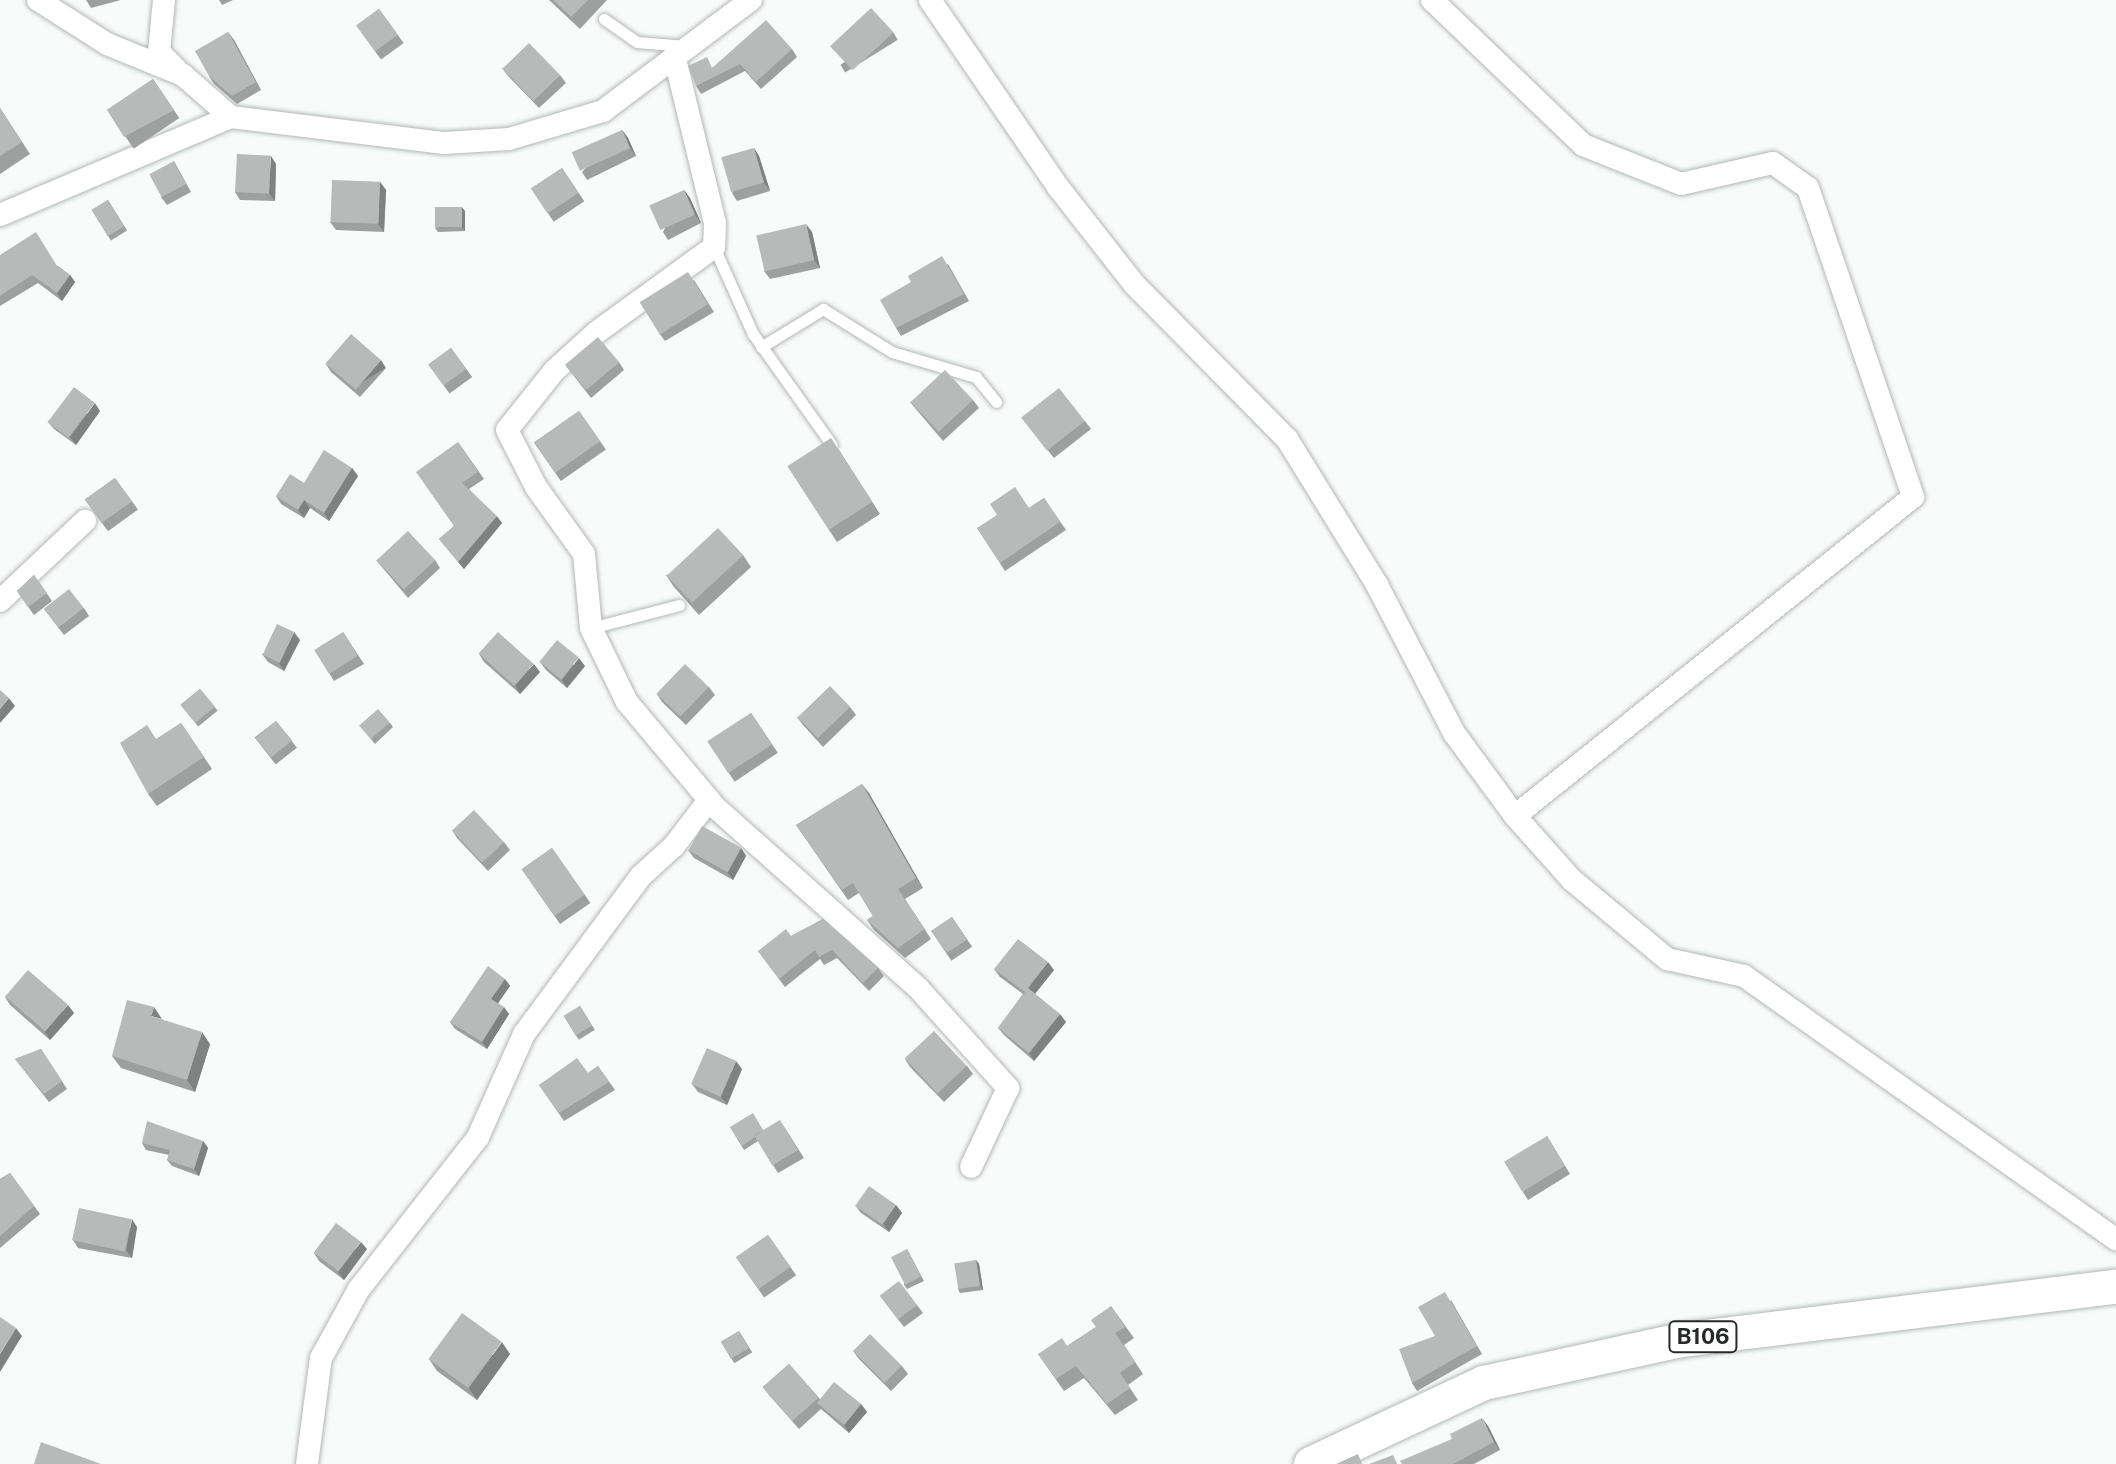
<!DOCTYPE html>
<html>
<head>
<meta charset="utf-8">
<style>
  body { margin:0 }
  #map { position:relative; width:2116px; height:1464px; overflow:hidden; background:#f7fbf9; font-family:"Public Sans",sans-serif }
  div>[style] { position:absolute }
  [style*='--x'] { left:calc(var(--x)*1px); top:calc(var(--y)*1px); width:calc(var(--w)*1px); rotate:calc(var(--a)*1deg) }
  .roads { filter:drop-shadow(0 0 2px #b3b7b5) drop-shadow(0 0 2px #b3b7b5) }
  .service>* { height:11px; margin:-5.5px; padding:0 5.5px; transform-origin:5.5px; border-radius:5.5px; background:#fff }
  .minor>* { height:22px; margin:-11px; padding:0 11px; transform-origin:11px; border-radius:11px; background:#fff }
  .primary>* { height:34px; margin:-17px; padding:0 17px; transform-origin:17px; border-radius:17px; background:#fff }
  .wall>* { inset:0; background:#9da09f; transform-origin:0 0 }
  .shaded-wall>* { inset:0; background:#808282; transform-origin:0 0 }
  .building>* { inset:0; background:#b7bab9; transform-origin:0 0 }
  span { translate:-50% -50%; white-space:nowrap; text-align:center; line-height:1.15; -webkit-text-stroke:7px #fff; paint-order:stroke }
  .shield-label span { padding:2px 6px; background:#fff; border:2px solid; border-radius:6px; -webkit-text-stroke-width:0 }
  .shield-label { font-size:22px; color:#272928; font-weight:700 }
</style>
</head>
<body>
<div id="map">
  <div class="roads">
    <div class="service">
      <i style="--x:604;--y:19;--w:40;--a:34.9"></i>
      <i style="--x:637;--y:42;--w:48;--a:4.8"></i>
      <i style="--x:714;--y:247;--w:95;--a:65.9"></i>
      <i style="--x:753;--y:334;--w:136;--a:54.6"></i>
      <i style="--x:761;--y:347;--w:73;--a:-31.5"></i>
      <i style="--x:823;--y:309;--w:81;--a:31.9"></i>
      <i style="--x:892;--y:352;--w:88;--a:16.6"></i>
      <i style="--x:976;--y:377;--w:32;--a:51"></i>
      <i style="--x:591;--y:628;--w:91;--a:-14.6"></i>
    </div>
    <div class="minor">
      <i style="--x:38;--y:0;--w:82;--a:32.5"></i>
      <i style="--x:107;--y:44;--w:82;--a:22.2"></i>
      <i style="--x:183;--y:75;--w:64;--a:41.2"></i>
      <i style="--x:164;--y:0;--w:52;--a:95.5"></i>
      <i style="--x:159;--y:52;--w:24;--a:45"></i>
      <i style="--x:930;--y:0;--w:227;--a:55.6"></i>
      <i style="--x:1058;--y:187;--w:123;--a:51.9"></i>
      <i style="--x:1134;--y:284;--w:218;--a:45.4"></i>
      <i style="--x:1287;--y:439;--w:172;--a:58.3"></i>
      <i style="--x:1377;--y:585;--w:167;--a:62.5"></i>
      <i style="--x:1454;--y:733;--w:103;--a:53.7"></i>
      <i style="--x:1515;--y:816;--w:86;--a:48.3"></i>
      <i style="--x:1572;--y:880;--w:124;--a:39.7"></i>
      <i style="--x:1667;--y:959;--w:79;--a:12.4"></i>
      <i style="--x:1744;--y:976;--w:456;--a:35.3"></i>
      <i style="--x:1432;--y:0;--w:209;--a:43.8"></i>
      <i style="--x:1583;--y:145;--w:105;--a:21.7"></i>
      <i style="--x:1681;--y:184;--w:94;--a:-12.9"></i>
      <i style="--x:1773;--y:163;--w:43;--a:35.5"></i>
      <i style="--x:1808;--y:188;--w:326;--a:71.2"></i>
      <i style="--x:1913;--y:497;--w:510;--a:141.29"></i>
      <i style="--x:675;--y:59;--w:169;--a:76.3"></i>
      <i style="--x:715;--y:223;--w:24;--a:92"></i>
      <i style="--x:714;--y:247;--w:145;--a:144"></i>
      <i style="--x:597;--y:332;--w:58;--a:137.8"></i>
      <i style="--x:554;--y:371;--w:75;--a:128.5"></i>
      <i style="--x:507;--y:430;--w:64;--a:63"></i>
      <i style="--x:536;--y:487;--w:82;--a:54.4"></i>
      <i style="--x:584;--y:554;--w:74;--a:84.6"></i>
      <i style="--x:591;--y:628;--w:82;--a:64.1"></i>
      <i style="--x:627;--y:702;--w:137;--a:50"></i>
      <i style="--x:715;--y:807;--w:272;--a:41.7"></i>
      <i style="--x:918;--y:988;--w:135;--a:48"></i>
      <i style="--x:1008;--y:1088;--w:87;--a:115.1"></i>
      <i style="--x:0;--y:215;--w:251;--a:-23"></i>
      <i style="--x:231;--y:117;--w:215;--a:7"></i>
      <i style="--x:444;--y:143;--w:65;--a:-3.5"></i>
      <i style="--x:509;--y:139;--w:98;--a:-16.6"></i>
      <i style="--x:603;--y:111;--w:185;--a:-36.9"></i>
      <i style="--x:0;--y:601;--w:117;--a:-43.3"></i>
      <i style="--x:307;--y:1464;--w:107;--a:-82.5"></i>
      <i style="--x:321;--y:1358;--w:79;--a:-61.2"></i>
      <i style="--x:359;--y:1289;--w:193;--a:-51.9"></i>
      <i style="--x:478;--y:1137;--w:113;--a:-65.9"></i>
      <i style="--x:524;--y:1034;--w:197;--a:-53.5"></i>
      <i style="--x:641;--y:876;--w:45;--a:-42.3"></i>
      <i style="--x:674;--y:846;--w:58;--a:-52.7"></i>
    </div>
    <div class="primary">
      <i style="--x:1311;--y:1464;--w:191;--a:-25.1"></i>
      <i style="--x:1484;--y:1383;--w:203;--a:-12.3"></i>
      <i style="--x:1682;--y:1340;--w:437;--a:-7"></i>
    </div>
  </div>
  <div class="wall">
    <i style="clip-path:polygon(86px 0,121px 0,91px 8px)"></i>
    <i style="clip-path:polygon(219px 0,233px 0,222px 5px)"></i>
    <i style="clip-path:polygon(549px 0,607px 0,580px 29px)"></i>
    <i style="left:379px;top:9px;width:42px;height:28px;rotate:54deg"></i>
    <i style="clip-path:polygon(228px 32px,261px 90px,237px 104px,214px 84px,209px 76px)"></i>
    <i style="left:893px;top:32px;width:9px;height:62px;rotate:58deg"></i>
    <i style="clip-path:polygon(792px 49px,797px 57px,761px 89px,745px 71px,701px 94px,696px 86px,713px 67px)"></i>
    <i style="clip-path:polygon(502px 68px,560px 75px,566px 83px,539px 108px,508px 76px)"></i>
    <i style="left:153px;top:79px;width:47px;height:55px;rotate:56deg"></i>
    <i style="clip-path:polygon(0 108px,30px 154px,0 174px)"></i>
    <i style="clip-path:polygon(622px 130px,628px 138px,636px 156px,587px 180px,582px 172px)"></i>
    <i style="clip-path:polygon(754px 148px,759px 156px,770px 191px,737px 201px,732px 193px)"></i>
    <i style="clip-path:polygon(174px 161px,191px 192px,167px 205px,161px 197px)"></i>
    <i style="clip-path:polygon(276px 164px,275px 201px,240px 200px,235px 192px)"></i>
    <i style="left:562px;top:168px;width:40px;height:37px;rotate:56deg"></i>
    <i style="clip-path:polygon(380px 182px,386px 190px,384px 232px,336px 230px,330px 222px)"></i>
    <i style="clip-path:polygon(684px 190px,690px 198px,701px 223px,668px 240px,663px 232px)"></i>
    <i style="left:108px;top:200px;width:36px;height:19px;rotate:58deg"></i>
    <i style="clip-path:polygon(465px 211px,465px 231px,438px 232px,435px 228px)"></i>
    <i style="clip-path:polygon(812px 232px,820px 268px,770px 279px,764px 271px)"></i>
    <i style="clip-path:polygon(0 255px,58px 266px,70px 275px,75px 282px,62px 301px,38px 283px,0 306px)"></i>
    <i style="clip-path:polygon(948px 264px,969px 301px,901px 336px,896px 328px,911px 282px)"></i>
    <i style="clip-path:polygon(694px 280px,714px 312px,665px 341px,659px 333px)"></i>
    <i style="left:451px;top:348px;width:36px;height:28px;rotate:54deg"></i>
    <i style="clip-path:polygon(619px 362px,624px 370px,591px 398px,566px 366px)"></i>
    <i style="clip-path:polygon(326px 364px,386px 368px,360px 397px,331px 372px)"></i>
    <i style="clip-path:polygon(973px 400px,979px 408px,943px 441px,910px 402px)"></i>
    <i style="clip-path:polygon(100px 411px,76px 445px,54px 429px,48px 422px)"></i>
    <i style="left:579px;top:411px;width:47px;height:55px;rotate:55deg"></i>
    <i style="clip-path:polygon(1022px 418px,1085px 421px,1091px 429px,1054px 458px)"></i>
    <i style="clip-path:polygon(458px 442px,484px 479px,469px 489px,502px 523px,464px 569px,439px 539px,454px 526px)"></i>
    <i style="clip-path:polygon(839px 450px,880px 514px,837px 542px,829px 530px)"></i>
    <i style="clip-path:polygon(352px 468px,358px 476px,329px 521px,310px 508px,304px 518px,281px 504px,276px 496px,304px 483px)"></i>
    <i style="left:115px;top:478px;width:39px;height:37px;rotate:54deg"></i>
    <i style="clip-path:polygon(1044px 498px,1066px 530px,1005px 571px,977px 528px,1029px 508px)"></i>
    <i style="clip-path:polygon(743px 555px,751px 567px,699px 615px,674px 587px,666px 575px)"></i>
    <i style="clip-path:polygon(376px 560px,435px 560px,440px 568px,408px 598px)"></i>
    <i style="clip-path:polygon(34px 575px,52px 601px,34px 615px,17px 591px)"></i>
    <i style="clip-path:polygon(84px 608px,89px 616px,64px 635px,44px 609px)"></i>
    <i style="clip-path:polygon(343px 632px,364px 664px,334px 681px,329px 673px)"></i>
    <i style="clip-path:polygon(300px 640px,284px 671px,268px 662px,262px 654px)"></i>
    <i style="clip-path:polygon(479px 654px,540px 672px,520px 694px,484px 662px)"></i>
    <i style="clip-path:polygon(540px 662px,585px 666px,567px 688px,546px 670px)"></i>
    <i style="clip-path:polygon(709px 687px,715px 695px,686px 725px,662px 702px,657px 694px)"></i>
    <i style="left:200px;top:689px;width:28px;height:25px;rotate:51deg"></i>
    <i style="clip-path:polygon(850px 707px,856px 715px,823px 747px,803px 725px,797px 717px)"></i>
    <i style="left:751px;top:713px;width:48px;height:52px;rotate:56deg"></i>
    <i style="left:276px;top:721px;width:34px;height:27px;rotate:52deg"></i>
    <i style="clip-path:polygon(181px 723px,212px 769px,157px 806px,148px 794px,157px 739px)"></i>
    <i style="clip-path:polygon(390px 723px,393px 727px,375px 744px,360px 726px)"></i>
    <i style="clip-path:polygon(862px 784px,923px 888px,905px 899px,931px 939px,905px 958px,874px 930px,867px 920px,873px 916px,859px 893px,848px 900px,796px 825px)"></i>
    <i style="clip-path:polygon(452px 830px,504px 842px,510px 850px,488px 871px,457px 838px)"></i>
    <i style="left:552px;top:848px;width:67px;height:37px;rotate:55deg"></i>
    <i style="clip-path:polygon(741px 848px,746px 856px,733px 880px,694px 858px,688px 850px)"></i>
    <i style="left:952px;top:917px;width:36px;height:25px;rotate:56deg"></i>
    <i style="clip-path:polygon(823px 919px,878px 968px,884px 976px,869px 991px,837px 958px,824px 965px,820px 959px,785px 987px,758px 951px,791px 936px)"></i>
    <i style="clip-path:polygon(994px 969px,1054px 970px,1035px 994px,1066px 1022px,1034px 1061px,1004px 1035px,998px 1028px,1023px 994px,1000px 977px)"></i>
    <i style="clip-path:polygon(505px 979px,510px 986px,498px 1003px,509px 1014px,487px 1049px,455px 1029px,450px 1022px)"></i>
    <i style="clip-path:polygon(5px 997px,74px 1013px,50px 1040px,10px 1005px)"></i>
    <i style="left:580px;top:1006px;width:28px;height:19px;rotate:58deg"></i>
    <i style="clip-path:polygon(162px 1020px,210px 1044px,195px 1092px,121px 1068px,112px 1056px)"></i>
    <i style="clip-path:polygon(41px 1049px,67px 1089px,49px 1102px,15px 1059px)"></i>
    <i style="clip-path:polygon(905px 1059px,967px 1066px,973px 1074px,944px 1102px,910px 1067px)"></i>
    <i style="clip-path:polygon(598px 1066px,615px 1090px,564px 1121px,539px 1085px,588px 1073px)"></i>
    <i style="clip-path:polygon(742px 1069px,727px 1105px,698px 1092px,692px 1084px)"></i>
    <i style="clip-path:polygon(730px 1127px,764px 1130px,785px 1128px,804px 1158px,778px 1173px,758px 1141px,744px 1150px)"></i>
    <i style="clip-path:polygon(1547px 1136px,1570px 1174px,1528px 1200px,1523px 1192px)"></i>
    <i style="clip-path:polygon(203px 1141px,208px 1148px,199px 1176px,172px 1166px,167px 1160px,169px 1155px,146px 1150px,142px 1143px)"></i>
    <i style="clip-path:polygon(10px 1173px,40px 1214px,0 1248px,0 1179px)"></i>
    <i style="clip-path:polygon(855px 1205px,896px 1205px,902px 1213px,889px 1232px,861px 1213px)"></i>
    <i style="clip-path:polygon(137px 1227px,132px 1258px,78px 1248px,73px 1240px)"></i>
    <i style="left:768px;top:1235px;width:49px;height:39px;rotate:55deg"></i>
    <i style="clip-path:polygon(367px 1249px,344px 1280px,319px 1261px,314px 1253px)"></i>
    <i style="clip-path:polygon(907px 1249px,924px 1281px,907px 1289px,904px 1285px)"></i>
    <i style="clip-path:polygon(976px 1260px,979px 1264px,983px 1290px,960px 1293px,958px 1289px)"></i>
    <i style="clip-path:polygon(880px 1296px,917px 1305px,923px 1313px,904px 1327px)"></i>
    <i style="clip-path:polygon(1451px 1300px,1482px 1354px,1417px 1391px,1412px 1383px,1435px 1336px)"></i>
    <i style="clip-path:polygon(1111px 1306px,1134px 1338px,1124px 1345px,1143px 1374px,1128px 1385px,1138px 1400px,1115px 1415px,1084px 1378px,1064px 1391px,1038px 1354px,1067px 1346px,1096px 1327px)"></i>
    <i style="left:739px;top:1331px;width:25px;height:21px;rotate:58deg"></i>
    <i style="clip-path:polygon(853px 1351px,902px 1366px,908px 1374px,891px 1391px,859px 1359px)"></i>
    <i style="clip-path:polygon(510px 1354px,477px 1400px,437px 1371px,429px 1359px)"></i>
    <i style="clip-path:polygon(789px 1364px,820px 1399px,861px 1404px,867px 1412px,849px 1433px,821px 1409px,799px 1429px,769px 1395px,763px 1387px)"></i>
    <i style="clip-path:polygon(1488px 1426px,1500px 1450px,1474px 1464px,1402px 1464px,1452px 1439px)"></i>
  </div>
  <div class="shaded-wall">
    <i style="clip-path:polygon(228px 32px,234px 40px,261px 90px,256px 82px)"></i>
    <i style="clip-path:polygon(622px 130px,628px 138px,636px 156px,630px 148px)"></i>
    <i style="clip-path:polygon(754px 148px,759px 156px,770px 191px,764px 183px)"></i>
    <i style="clip-path:polygon(271px 156px,276px 164px,275px 201px,269px 193px)"></i>
    <i style="clip-path:polygon(380px 182px,386px 190px,384px 232px,378px 224px)"></i>
    <i style="clip-path:polygon(684px 190px,690px 198px,701px 223px,695px 215px)"></i>
    <i style="clip-path:polygon(462px 207px,465px 211px,465px 231px,462px 227px)"></i>
    <i style="clip-path:polygon(806px 224px,812px 232px,820px 268px,814px 260px)"></i>
    <i style="clip-path:polygon(70px 275px,75px 282px,62px 301px,57px 293px)"></i>
    <i style="left:381px;top:360px;width:9px;height:39px;rotate:58deg"></i>
    <i style="clip-path:polygon(95px 403px,100px 411px,76px 445px,70px 437px)"></i>
    <i style="clip-path:polygon(352px 468px,358px 476px,329px 521px,324px 513px)"></i>
    <i style="clip-path:polygon(304px 500px,310px 508px,304px 518px,298px 510px)"></i>
    <i style="clip-path:polygon(497px 516px,502px 523px,464px 569px,458px 562px)"></i>
    <i style="clip-path:polygon(294px 632px,300px 640px,284px 671px,279px 663px)"></i>
    <i style="clip-path:polygon(579px 658px,585px 666px,567px 688px,562px 680px)"></i>
    <i style="clip-path:polygon(534px 664px,540px 672px,520px 694px,515px 686px)"></i>
    <i style="clip-path:polygon(9px 698px,15px 706px,0 723px,0 709px)"></i>
    <i style="clip-path:polygon(862px 784px,869px 793px,923px 888px,916px 878px)"></i>
    <i style="clip-path:polygon(741px 848px,746px 856px,733px 880px,727px 872px)"></i>
    <i style="clip-path:polygon(1048px 962px,1054px 970px,1033px 996px,1028px 988px)"></i>
    <i style="clip-path:polygon(505px 979px,510px 986px,496px 1006px,491px 999px)"></i>
    <i style="clip-path:polygon(68px 1005px,74px 1013px,50px 1040px,45px 1032px)"></i>
    <i style="clip-path:polygon(154px 1007px,162px 1019px,151px 1016px)"></i>
    <i style="clip-path:polygon(504px 1007px,509px 1014px,487px 1049px,482px 1042px)"></i>
    <i style="clip-path:polygon(1060px 1014px,1066px 1022px,1034px 1061px,1029px 1053px)"></i>
    <i style="clip-path:polygon(202px 1032px,210px 1044px,195px 1092px,187px 1080px)"></i>
    <i style="clip-path:polygon(736px 1061px,742px 1069px,727px 1105px,721px 1097px)"></i>
    <i style="clip-path:polygon(203px 1141px,208px 1148px,199px 1176px,194px 1169px)"></i>
    <i style="clip-path:polygon(896px 1205px,902px 1213px,889px 1232px,883px 1224px)"></i>
    <i style="clip-path:polygon(132px 1219px,137px 1227px,132px 1258px,126px 1250px)"></i>
    <i style="clip-path:polygon(361px 1242px,367px 1249px,344px 1280px,338px 1272px)"></i>
    <i style="clip-path:polygon(976px 1260px,979px 1264px,983px 1290px,980px 1286px)"></i>
    <i style="clip-path:polygon(16px 1328px,22px 1336px,0 1372px,0 1354px)"></i>
    <i style="clip-path:polygon(502px 1342px,510px 1354px,477px 1400px,469px 1388px)"></i>
    <i style="clip-path:polygon(861px 1404px,867px 1412px,849px 1433px,844px 1425px)"></i>
    <i style="clip-path:polygon(1482px 1418px,1488px 1426px,1500px 1450px,1494px 1442px)"></i>
  </div>
  <div class="building">
    <i style="clip-path:polygon(553px 0,588px 0,571px 17px)"></i>
    <i style="left:871px;top:8px;width:33px;height:56px;rotate:47deg"></i>
    <i style="left:379px;top:9px;width:32px;height:28px;rotate:54deg"></i>
    <i style="clip-path:polygon(766px 20px,792px 49px,756px 82px,740px 64px,696px 86px,688px 66px,707px 57px,712px 68px)"></i>
    <i style="clip-path:polygon(228px 32px,256px 82px,232px 96px,209px 76px,195px 51px)"></i>
    <i style="left:529px;top:43px;width:45px;height:37px;rotate:46deg"></i>
    <i style="clip-path:polygon(153px 79px,174px 110px,124px 137px,107px 110px)"></i>
    <i style="clip-path:polygon(0 108px,22px 142px,0 156px)"></i>
    <i style="left:622px;top:130px;width:20px;height:55px;rotate:66deg"></i>
    <i style="left:754px;top:148px;width:36px;height:34px;rotate:74deg"></i>
    <i style="left:237px;top:154px;width:34px;height:38px;rotate:3deg"></i>
    <i style="left:174px;top:161px;width:26px;height:28px;rotate:62deg"></i>
    <i style="left:562px;top:168px;width:30px;height:37px;rotate:57deg"></i>
    <i style="left:332px;top:180px;width:48px;height:42px;rotate:2deg"></i>
    <i style="left:684px;top:190px;width:27px;height:38px;rotate:66deg"></i>
    <i style="left:108px;top:200px;width:31px;height:19px;rotate:59deg"></i>
    <i style="left:462px;top:207px;width:20px;height:27px;rotate:90deg"></i>
    <i style="left:806px;top:224px;width:37px;height:51px;rotate:77deg"></i>
    <i style="clip-path:polygon(36px 232px,57px 266px,70px 275px,57px 293px,32px 275px,0 296px,0 255px)"></i>
    <i style="clip-path:polygon(942px 256px,964px 294px,896px 328px,880px 300px,911px 282px,908px 276px)"></i>
    <i style="left:688px;top:272px;width:38px;height:57px;rotate:58deg"></i>
    <i style="left:351px;top:334px;width:40px;height:39px;rotate:41deg"></i>
    <i style="left:598px;top:337px;width:33px;height:43px;rotate:50deg"></i>
    <i style="left:451px;top:348px;width:26px;height:28px;rotate:54deg"></i>
    <i style="left:945px;top:370px;width:41px;height:47px;rotate:47deg"></i>
    <i style="left:74px;top:387px;width:26px;height:44px;rotate:37deg"></i>
    <i style="left:1059px;top:388px;width:42px;height:48px;rotate:52deg"></i>
    <i style="left:579px;top:411px;width:37px;height:55px;rotate:55deg"></i>
    <i style="left:831px;top:438px;width:76px;height:52px;rotate:57deg"></i>
    <i style="clip-path:polygon(458px 442px,478px 472px,462px 483px,497px 516px,458px 562px,439px 539px,454px 526px,416px 472px)"></i>
    <i style="clip-path:polygon(324px 450px,352px 468px,324px 513px,304px 500px,298px 510px,276px 496px,290px 474px,304px 483px)"></i>
    <i style="left:115px;top:478px;width:29px;height:37px;rotate:55deg"></i>
    <i style="clip-path:polygon(1015px 487px,1029px 508px,1044px 498px,1060px 522px,1000px 563px,977px 528px,997px 515px,990px 504px)"></i>
    <i style="left:718px;top:528px;width:37px;height:70px;rotate:47deg"></i>
    <i style="left:408px;top:531px;width:40px;height:43px;rotate:47deg"></i>
    <i style="clip-path:polygon(34px 575px,47px 593px,28px 607px,17px 591px)"></i>
    <i style="left:69px;top:589px;width:24px;height:32px;rotate:52deg"></i>
    <i style="left:277px;top:624px;width:19px;height:34px;rotate:25deg"></i>
    <i style="left:343px;top:632px;width:28px;height:34px;rotate:58deg"></i>
    <i style="left:498px;top:632px;width:48px;height:29px;rotate:42deg"></i>
    <i style="left:557px;top:640px;width:28px;height:28px;rotate:39deg"></i>
    <i style="left:685px;top:664px;width:33px;height:41px;rotate:44deg"></i>
    <i style="left:830px;top:686px;width:29px;height:45px;rotate:46deg"></i>
    <i style="left:200px;top:689px;width:23px;height:25px;rotate:50deg"></i>
    <i style="clip-path:polygon(0 690px,9px 698px,0 709px)"></i>
    <i style="left:378px;top:709px;width:18px;height:25px;rotate:49deg"></i>
    <i style="left:751px;top:713px;width:38px;height:52px;rotate:57deg"></i>
    <i style="left:276px;top:721px;width:25px;height:27px;rotate:50deg"></i>
    <i style="clip-path:polygon(181px 723px,204px 757px,148px 794px,120px 743px,147px 725px,156px 739px)"></i>
    <i style="clip-path:polygon(862px 784px,916px 878px,898px 889px,925px 929px,898px 948px,867px 920px,873px 916px,853px 883px,842px 890px,796px 825px)"></i>
    <i style="left:474px;top:810px;width:44px;height:30px;rotate:47deg"></i>
    <i style="left:702px;top:826px;width:45px;height:28px;rotate:29deg"></i>
    <i style="left:552px;top:848px;width:57px;height:37px;rotate:55deg"></i>
    <i style="left:952px;top:917px;width:27px;height:25px;rotate:56deg"></i>
    <i style="clip-path:polygon(823px 919px,878px 968px,863px 983px,832px 950px,819px 957px,815px 950px,779px 979px,758px 951px,786px 929px,791px 936px)"></i>
    <i style="clip-path:polygon(1018px 939px,1048px 962px,1028px 988px,1060px 1014px,1029px 1053px,998px 1028px,1025px 992px,994px 969px)"></i>
    <i style="clip-path:polygon(488px 966px,505px 979px,491px 999px,504px 1007px,482px 1042px,450px 1022px)"></i>
    <i style="left:28px;top:970px;width:53px;height:35px;rotate:41deg"></i>
    <i style="clip-path:polygon(127px 1000px,154px 1007px,151px 1016px,202px 1032px,187px 1080px,112px 1056px)"></i>
    <i style="left:580px;top:1006px;width:23px;height:19px;rotate:59deg"></i>
    <i style="left:934px;top:1031px;width:48px;height:40px;rotate:47deg"></i>
    <i style="left:707px;top:1048px;width:32px;height:39px;rotate:24deg"></i>
    <i style="clip-path:polygon(41px 1049px,62px 1081px,44px 1094px,15px 1059px)"></i>
    <i style="clip-path:polygon(577px 1058px,588px 1073px,598px 1066px,609px 1082px,559px 1113px,539px 1085px)"></i>
    <i style="clip-path:polygon(753px 1113px,763px 1130px,754px 1135px,755px 1137px,742px 1146px,730px 1127px)"></i>
    <i style="left:780px;top:1120px;width:35px;height:30px;rotate:59deg"></i>
    <i style="clip-path:polygon(147px 1121px,203px 1141px,194px 1169px,167px 1160px,170px 1150px,142px 1143px)"></i>
    <i style="left:1547px;top:1136px;width:35px;height:50px;rotate:59deg"></i>
    <i style="clip-path:polygon(10px 1173px,34px 1206px,0 1236px,0 1179px)"></i>
    <i style="left:869px;top:1186px;width:33px;height:24px;rotate:35deg"></i>
    <i style="left:79px;top:1208px;width:54px;height:33px;rotate:12deg"></i>
    <i style="left:336px;top:1223px;width:31px;height:37px;rotate:37deg"></i>
    <i style="left:768px;top:1235px;width:39px;height:39px;rotate:55deg"></i>
    <i style="left:907px;top:1249px;width:31px;height:18px;rotate:63deg"></i>
    <i style="left:976px;top:1260px;width:26px;height:22px;rotate:81deg"></i>
    <i style="left:899px;top:1281px;width:30px;height:24px;rotate:53deg"></i>
    <i style="clip-path:polygon(1445px 1292px,1477px 1346px,1412px 1383px,1399px 1349px,1435px 1336px,1418px 1307px)"></i>
    <i style="clip-path:polygon(1111px 1306px,1125px 1327px,1115px 1333px,1135px 1362px,1120px 1373px,1130px 1388px,1107px 1404px,1076px 1366px,1056px 1379px,1038px 1354px,1062px 1338px,1067px 1346px,1096px 1327px,1091px 1320px)"></i>
    <i style="left:462px;top:1313px;width:49px;height:57px;rotate:36deg"></i>
    <i style="clip-path:polygon(0 1317px,16px 1328px,0 1354px)"></i>
    <i style="left:739px;top:1331px;width:20px;height:21px;rotate:60deg"></i>
    <i style="left:870px;top:1334px;width:45px;height:24px;rotate:45deg"></i>
    <i style="left:789px;top:1364px;width:45px;height:35px;rotate:49deg"></i>
    <i style="left:834px;top:1382px;width:35px;height:27px;rotate:39deg"></i>
    <i style="clip-path:polygon(1482px 1418px,1494px 1442px,1453px 1464px,1402px 1464px,1400px 1461px,1452px 1439px,1450px 1434px)"></i>
    <i style="clip-path:polygon(41px 1442px,101px 1464px,34px 1464px)"></i>
    <i style="clip-path:polygon(1358px 1454px,1362px 1464px,1336px 1464px)"></i>
    <i style="clip-path:polygon(1393px 1455px,1397px 1464px,1369px 1464px)"></i>
  </div>
  <div class="shield-label">
    <span style="left:1703px;top:1337px">B106</span>
  </div>
</div>
</body>
</html>
